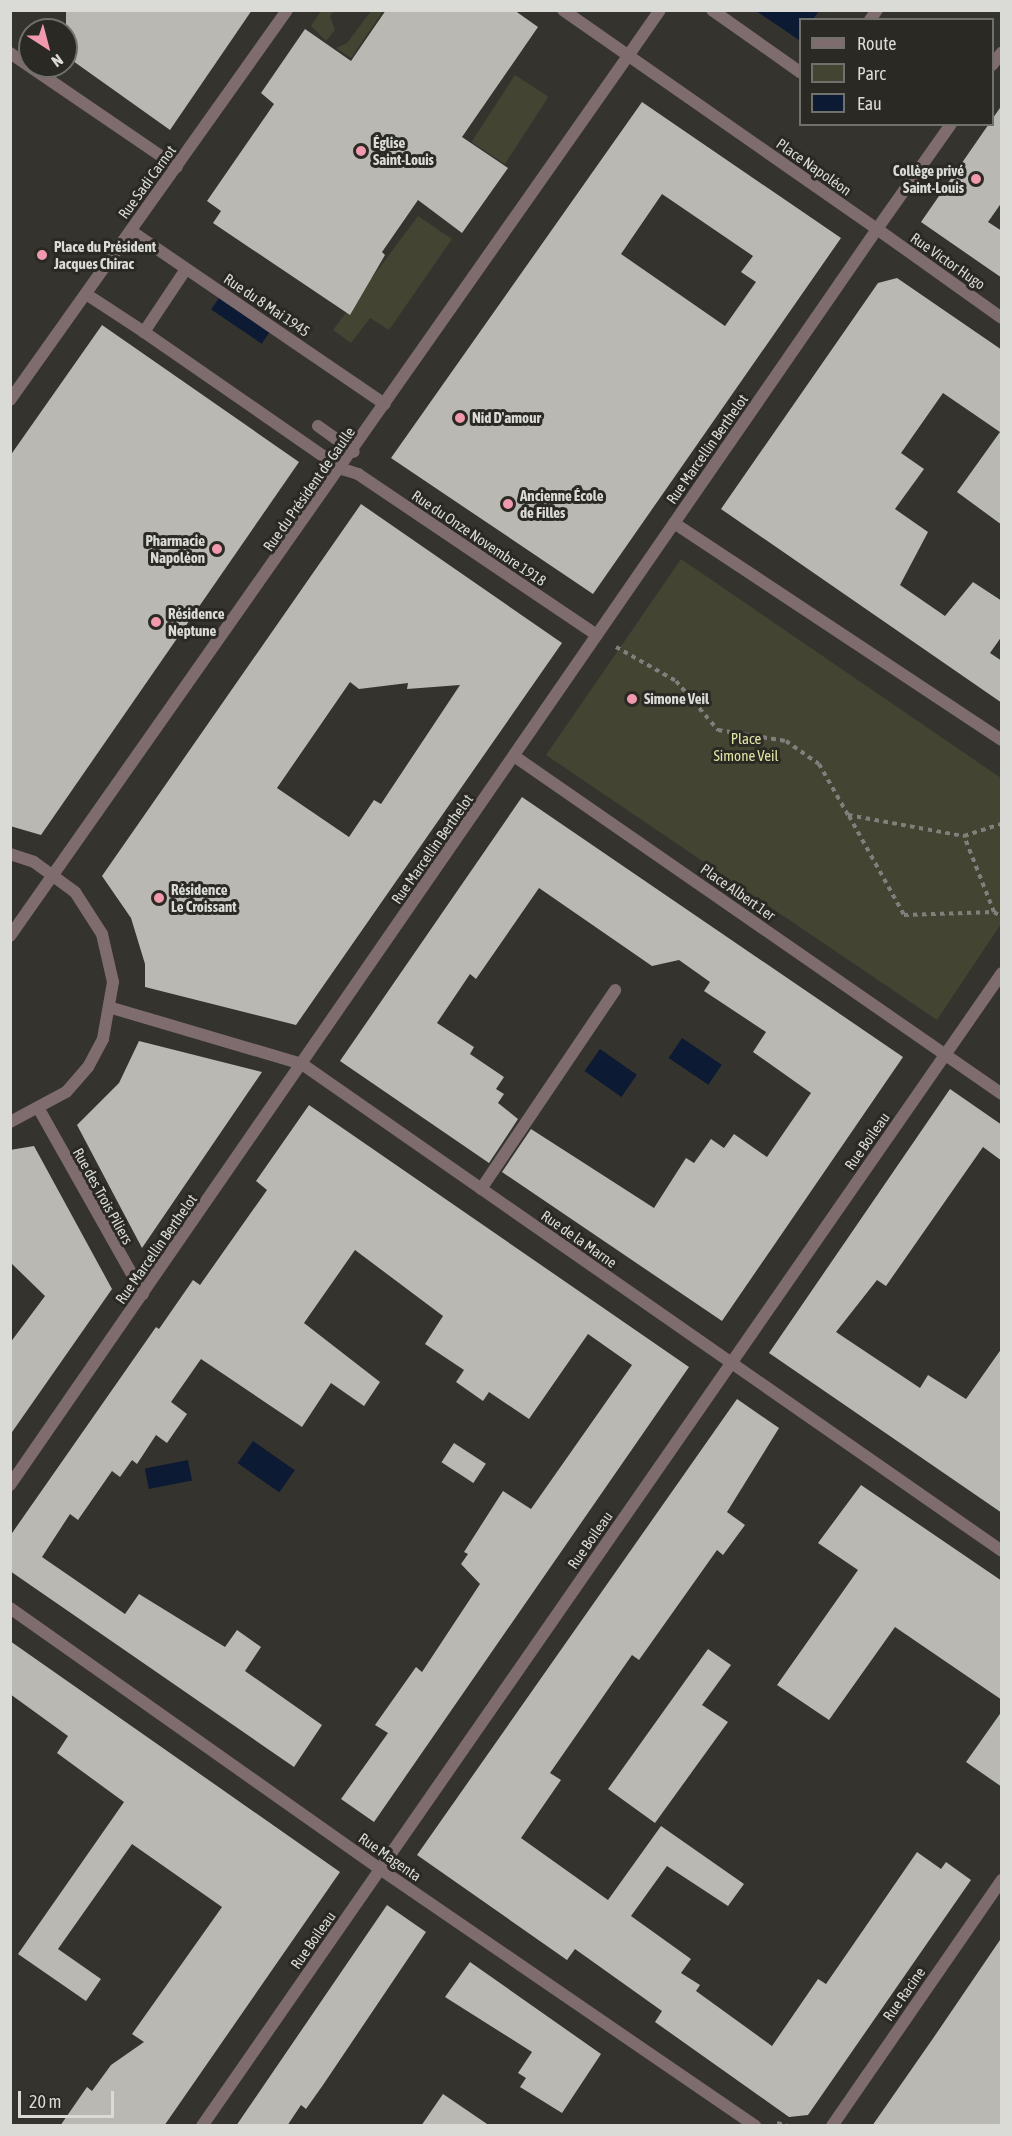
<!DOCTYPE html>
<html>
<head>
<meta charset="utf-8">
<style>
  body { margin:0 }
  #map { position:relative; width:1012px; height:2136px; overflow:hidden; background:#34332e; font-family:"Asap Condensed",sans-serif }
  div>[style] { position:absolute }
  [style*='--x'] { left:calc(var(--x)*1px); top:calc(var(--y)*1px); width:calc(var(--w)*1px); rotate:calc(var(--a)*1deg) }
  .green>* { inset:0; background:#434431; transform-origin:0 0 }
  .water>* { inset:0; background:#0d1a33; transform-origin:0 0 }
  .building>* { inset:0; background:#b9b8b2; transform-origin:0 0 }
  .path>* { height:4px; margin-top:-2px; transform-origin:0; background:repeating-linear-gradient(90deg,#807f7b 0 4.5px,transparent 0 9px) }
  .service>* { height:12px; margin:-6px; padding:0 6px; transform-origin:6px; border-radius:6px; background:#7f6c6f }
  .pedestrian>* { height:12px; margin:-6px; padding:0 6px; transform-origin:6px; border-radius:6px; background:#7f6c6f }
  .minor>* { height:12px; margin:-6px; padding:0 6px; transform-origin:6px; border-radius:6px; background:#7f6c6f }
  .tertiary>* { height:12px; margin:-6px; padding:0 6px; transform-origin:6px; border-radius:6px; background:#7f6c6f }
  .dots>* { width:16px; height:16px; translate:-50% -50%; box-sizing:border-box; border:3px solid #2a2924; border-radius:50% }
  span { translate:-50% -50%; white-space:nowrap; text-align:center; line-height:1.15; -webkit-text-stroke:6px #2a2924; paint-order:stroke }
  .poi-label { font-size:15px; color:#dadad7; font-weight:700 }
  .left { translate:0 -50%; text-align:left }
  .right { translate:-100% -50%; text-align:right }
  .street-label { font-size:15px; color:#dadad7 }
  .park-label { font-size:15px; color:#dfe3a3 }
  .frame { position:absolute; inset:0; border:12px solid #dadad7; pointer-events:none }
  .legend { position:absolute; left:799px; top:18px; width:195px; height:108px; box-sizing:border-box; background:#2a2924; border:2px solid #70706c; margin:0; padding:8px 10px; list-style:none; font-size:18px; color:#dadad7 }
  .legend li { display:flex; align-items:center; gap:12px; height:30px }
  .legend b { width:30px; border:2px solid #70706c }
  .north { position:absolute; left:18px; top:18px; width:60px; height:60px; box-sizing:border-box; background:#2a2924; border:2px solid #70706c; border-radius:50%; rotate:144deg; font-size:16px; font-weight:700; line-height:24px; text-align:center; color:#dadad7 }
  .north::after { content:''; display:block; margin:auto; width:21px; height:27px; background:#f29aad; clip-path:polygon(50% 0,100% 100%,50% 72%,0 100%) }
  .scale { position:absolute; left:18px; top:2091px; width:96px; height:27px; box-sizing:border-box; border:3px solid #dadad7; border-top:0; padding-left:8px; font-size:18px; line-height:21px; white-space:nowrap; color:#dadad7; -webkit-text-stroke:4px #2a2924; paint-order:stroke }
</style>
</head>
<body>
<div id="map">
  <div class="green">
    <i style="clip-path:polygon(321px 11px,334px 11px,330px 16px,335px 30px,326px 41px,311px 26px)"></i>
    <i style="clip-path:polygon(371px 11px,383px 11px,351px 58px,336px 48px,347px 43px)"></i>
    <i style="left:515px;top:75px;width:40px;height:80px;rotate:33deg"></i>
    <i style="clip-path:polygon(418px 216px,452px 239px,389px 330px,370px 318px,351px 343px,333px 330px)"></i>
    <i style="clip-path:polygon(681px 559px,1001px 778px,1001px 924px,937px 1020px,546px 755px)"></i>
  </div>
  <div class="water">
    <i style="clip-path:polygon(756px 11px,819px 10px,819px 11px,813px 19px,800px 20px,799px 40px)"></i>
    <i style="left:219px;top:298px;width:61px;height:14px;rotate:34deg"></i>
    <i style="left:682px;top:1038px;width:48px;height:24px;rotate:34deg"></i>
    <i style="left:600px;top:1049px;width:45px;height:27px;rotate:35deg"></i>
    <i style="left:253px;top:1441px;width:51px;height:27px;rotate:35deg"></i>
    <i style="left:188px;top:1460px;width:21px;height:44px;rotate:79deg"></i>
  </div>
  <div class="building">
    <i style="clip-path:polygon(66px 10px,252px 10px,170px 130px,66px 56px)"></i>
    <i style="clip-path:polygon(386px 10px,514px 10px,538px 27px,462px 137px,508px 168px,462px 233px,418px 200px,382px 252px,385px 255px,350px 315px,213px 223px,221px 211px,207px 201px,274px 104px,261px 93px,305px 29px,351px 61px)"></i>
    <i style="clip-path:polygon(evenodd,642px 102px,841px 238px,593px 594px,391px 458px,642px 102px,662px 194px,753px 256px,741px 272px,756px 282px,725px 326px,621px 254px,662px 194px)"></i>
    <i style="clip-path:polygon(1002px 105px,1002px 202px,988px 222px,1002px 231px,1002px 278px,921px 222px)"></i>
    <i style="clip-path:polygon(897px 278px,1002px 350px,1002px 525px,957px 492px,1000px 432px,943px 393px,901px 453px,924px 469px,895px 509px,928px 532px,900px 585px,945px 616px,973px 582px,1002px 601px,1002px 636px,990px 653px,1002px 661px,1002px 703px,721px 509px,878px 283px)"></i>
    <i style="clip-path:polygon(102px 325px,299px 462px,41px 835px,10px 826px,10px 456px)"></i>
    <i style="clip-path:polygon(evenodd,361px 504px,562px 643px,296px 1025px,145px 987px,145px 964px,131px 918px,102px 876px,361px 504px,350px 682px,359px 689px,408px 683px,407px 689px,460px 685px,381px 804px,374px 800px,349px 837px,277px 788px,350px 682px)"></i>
    <i style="clip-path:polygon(522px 797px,903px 1057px,722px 1321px,502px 1172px,531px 1129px,654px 1208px,686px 1158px,694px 1163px,711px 1139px,724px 1148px,734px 1134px,767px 1157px,811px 1093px,753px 1052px,766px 1032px,704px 991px,710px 982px,679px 960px,652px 966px,539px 888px,476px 979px,470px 974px,437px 1023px,474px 1047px,470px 1054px,504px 1077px,496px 1089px,504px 1094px,498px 1103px,518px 1119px,489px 1163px,340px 1061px)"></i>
    <i style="clip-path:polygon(139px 1041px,262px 1072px,142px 1248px,77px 1125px,119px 1083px)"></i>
    <i style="clip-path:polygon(950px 1089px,1002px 1125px,1002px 1161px,983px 1147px,886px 1286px,877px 1280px,836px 1332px,920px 1388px,928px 1375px,966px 1399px,1002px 1348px,1002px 1513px,769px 1353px)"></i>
    <i style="clip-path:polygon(309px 1105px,689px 1367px,374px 1822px,341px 1799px,388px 1733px,375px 1725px,416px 1667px,422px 1672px,480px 1584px,461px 1564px,468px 1554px,464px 1552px,503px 1491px,531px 1509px,632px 1365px,588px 1334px,529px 1419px,489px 1392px,483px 1401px,456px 1382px,464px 1370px,425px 1344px,443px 1316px,355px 1250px,304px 1323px,380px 1382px,364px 1406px,331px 1383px,302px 1427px,201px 1359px,171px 1402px,187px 1414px,167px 1443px,156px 1435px,137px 1464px,132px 1460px,120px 1477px,112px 1471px,78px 1520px,70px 1514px,42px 1557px,74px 1579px,125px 1614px,139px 1594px,225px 1647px,237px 1630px,261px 1647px,245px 1671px,322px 1725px,294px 1767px,10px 1571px,10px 1536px,156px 1327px,159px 1329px,193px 1280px,200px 1285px,267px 1190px,256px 1181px)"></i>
    <i style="clip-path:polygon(34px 1146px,112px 1289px,10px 1435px,10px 1343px,45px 1296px,10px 1262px,10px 1150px)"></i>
    <i style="clip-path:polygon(737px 1399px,779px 1428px,727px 1512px,745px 1525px,723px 1555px,717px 1550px,639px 1660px,632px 1655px,550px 1773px,561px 1780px,521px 1838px,608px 1900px,661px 1826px,744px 1884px,728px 1906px,667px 1866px,631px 1916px,691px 1959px,681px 1973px,700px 1985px,696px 1991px,772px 2046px,818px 1979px,826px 1984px,917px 1852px,941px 1869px,946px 1862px,971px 1880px,808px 2115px,789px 2117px,655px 2022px,662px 2011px,575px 1949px,567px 1960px,417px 1855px)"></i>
    <i style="left:454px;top:1443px;width:38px;height:23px;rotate:33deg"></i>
    <i style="clip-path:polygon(861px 1485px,1002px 1581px,1002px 1700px,895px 1627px,829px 1720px,777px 1685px,858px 1570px,818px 1543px)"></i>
    <i style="clip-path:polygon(10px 1641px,340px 1872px,164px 2126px,60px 2126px,87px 2087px,92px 2091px,111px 2065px,144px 2042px,132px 2034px,222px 1907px,132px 1844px,58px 1949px,101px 1979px,86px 2001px,18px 1954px,124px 1802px,57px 1753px,68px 1736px,10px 1694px)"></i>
    <i style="clip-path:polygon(708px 1649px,731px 1665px,702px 1705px,728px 1722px,655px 1823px,608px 1789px)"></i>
    <i style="clip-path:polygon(1002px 1711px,1002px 1787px,966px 1762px)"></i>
    <i style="clip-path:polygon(387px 1905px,426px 1932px,323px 2085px,306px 2109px,301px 2105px,287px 2126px,236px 2126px)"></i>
    <i style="clip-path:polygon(1002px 1937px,1002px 2126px,872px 2126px,934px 2037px)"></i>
    <i style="clip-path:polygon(470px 1962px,601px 2054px,562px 2113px,520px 2087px,526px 2078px,518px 2073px,532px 2052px,445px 1997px)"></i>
    <i style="clip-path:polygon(443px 2094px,490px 2126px,421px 2126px)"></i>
  </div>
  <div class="path">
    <i style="--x:616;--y:647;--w:69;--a:29.5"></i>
    <i style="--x:676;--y:681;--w:65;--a:49.4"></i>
    <i style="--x:718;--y:730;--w:69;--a:9.2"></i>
    <i style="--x:786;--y:741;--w:40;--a:34.9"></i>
    <i style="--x:819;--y:764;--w:59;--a:60.4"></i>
    <i style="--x:848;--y:815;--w:118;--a:10.3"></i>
    <i style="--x:964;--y:836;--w:40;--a:-18"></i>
    <i style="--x:849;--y:816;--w:113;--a:60.9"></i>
    <i style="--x:904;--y:915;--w:90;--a:-1.9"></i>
    <i style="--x:994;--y:912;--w:82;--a:-111.5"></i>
    <i style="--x:994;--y:912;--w:9;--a:32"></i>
    <i style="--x:777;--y:2123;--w:11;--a:15"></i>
  </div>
  <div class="service">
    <i style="--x:318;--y:426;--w:44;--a:35.8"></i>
    <i style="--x:481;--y:1189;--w:240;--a:-56"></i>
  </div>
  <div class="pedestrian">
    <i style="--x:131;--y:231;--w:307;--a:34.3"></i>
    <i style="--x:186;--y:269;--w:76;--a:123.7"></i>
    <i style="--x:144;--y:332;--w:241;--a:34.7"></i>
    <i style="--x:86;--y:294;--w:69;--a:33.2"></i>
  </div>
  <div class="minor">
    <i style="--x:712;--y:10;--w:108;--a:35.2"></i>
    <i style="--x:870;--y:20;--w:12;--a:-55"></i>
    <i style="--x:10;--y:53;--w:202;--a:34.3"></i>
    <i style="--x:628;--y:56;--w:56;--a:-55.2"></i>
    <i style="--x:10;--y:400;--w:478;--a:-54.6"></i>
    <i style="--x:342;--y:469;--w:17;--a:17"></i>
    <i style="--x:358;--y:474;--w:288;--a:34"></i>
    <i style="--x:674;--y:523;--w:393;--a:33.5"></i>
    <i style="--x:514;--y:756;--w:594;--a:34.71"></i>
    <i style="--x:112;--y:1008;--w:198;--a:16.4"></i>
    <i style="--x:302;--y:1064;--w:853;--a:34.83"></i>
    <i style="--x:40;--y:1111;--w:210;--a:60.6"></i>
    <i style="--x:10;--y:1485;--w:1526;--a:-55.38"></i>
    <i style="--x:877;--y:229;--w:153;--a:35.5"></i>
    <i style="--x:10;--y:1608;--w:453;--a:35.2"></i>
    <i style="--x:380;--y:1869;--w:455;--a:34.4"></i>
    <i style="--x:202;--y:2126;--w:1403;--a:-55.25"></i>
    <i style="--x:832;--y:2126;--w:299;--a:-55.4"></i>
  </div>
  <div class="tertiary">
    <i style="--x:563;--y:10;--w:383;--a:34.9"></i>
    <i style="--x:877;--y:229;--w:128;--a:-54.8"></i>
    <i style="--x:992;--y:65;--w:16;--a:-52"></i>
    <i style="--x:10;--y:854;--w:25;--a:18"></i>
    <i style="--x:34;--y:862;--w:51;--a:36.2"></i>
    <i style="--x:75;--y:892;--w:50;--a:57.3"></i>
    <i style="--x:102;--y:934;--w:49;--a:77.1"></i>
    <i style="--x:113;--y:982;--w:58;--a:100"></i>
    <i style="--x:103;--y:1039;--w:32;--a:118"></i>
    <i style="--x:88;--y:1067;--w:33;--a:131"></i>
    <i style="--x:66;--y:1092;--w:64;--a:151.8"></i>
    <i style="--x:10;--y:936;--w:1075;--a:-54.92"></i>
  </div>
  <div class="dots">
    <i style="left:361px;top:151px;background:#f29aad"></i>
    <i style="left:976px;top:179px;background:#f29aad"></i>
    <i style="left:42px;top:255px;background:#f29aad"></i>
    <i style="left:460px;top:418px;background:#f29aad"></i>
    <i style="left:508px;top:504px;background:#f29aad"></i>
    <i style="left:217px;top:549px;background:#f29aad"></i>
    <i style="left:156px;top:622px;background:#f29aad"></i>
    <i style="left:632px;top:699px;background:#f29aad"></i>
    <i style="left:159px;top:898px;background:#f29aad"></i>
  </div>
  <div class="poi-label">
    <span class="left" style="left:373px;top:151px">Église<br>Saint-Louis</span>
    <span class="right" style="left:964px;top:179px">Collège privé<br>Saint-Louis</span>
    <span class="left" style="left:54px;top:255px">Place du Président<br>Jacques Chirac</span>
    <span class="left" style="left:472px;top:418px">Nid D'amour</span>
    <span class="left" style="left:520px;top:504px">Ancienne École<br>de Filles</span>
    <span class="right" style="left:205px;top:549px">Pharmacie<br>Napoléon</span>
    <span class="left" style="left:168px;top:622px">Résidence<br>Neptune</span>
    <span class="left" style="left:644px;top:699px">Simone Veil</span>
    <span class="left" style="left:171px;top:898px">Résidence<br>Le Croissant</span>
  </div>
  <div class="street-label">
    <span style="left:814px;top:167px;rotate:35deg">Place Napoléon</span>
    <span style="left:147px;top:182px;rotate:-54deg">Rue Sadi Carnot</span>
    <span style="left:948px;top:261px;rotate:35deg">Rue Victor Hugo</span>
    <span style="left:267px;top:305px;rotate:34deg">Rue du 8 Mai 1945</span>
    <span style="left:707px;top:449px;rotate:-55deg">Rue Marcellin Berthelot</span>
    <span style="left:309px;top:489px;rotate:-55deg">Rue du Président de Gaulle</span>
    <span style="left:479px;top:538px;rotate:34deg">Rue du Onze Novembre 1918</span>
    <span style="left:432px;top:849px;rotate:-55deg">Rue Marcellin Berthelot</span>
    <span style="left:738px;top:892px;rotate:35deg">Place Albert 1er</span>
    <span style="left:867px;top:1141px;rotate:-55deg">Rue Boileau</span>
    <span style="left:103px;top:1196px;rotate:61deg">Rue des Trois Piliers</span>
    <span style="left:579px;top:1239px;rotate:35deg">Rue de la Marne</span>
    <span style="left:156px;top:1249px;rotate:-55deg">Rue Marcellin Berthelot</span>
    <span style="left:590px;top:1540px;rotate:-55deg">Rue Boileau</span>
    <span style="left:390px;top:1857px;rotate:35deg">Rue Magenta</span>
    <span style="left:313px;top:1940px;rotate:-55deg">Rue Boileau</span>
    <span style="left:904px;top:1994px;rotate:-55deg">Rue Racine</span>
  </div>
  <div class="park-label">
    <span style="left:746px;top:747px">Place<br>Simone Veil</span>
  </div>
  <div class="frame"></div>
  <ul class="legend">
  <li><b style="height:8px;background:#7f6c6f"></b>Route</li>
  <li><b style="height:16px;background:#434431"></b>Parc</li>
  <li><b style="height:16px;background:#0d1a33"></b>Eau</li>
  </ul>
  <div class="north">N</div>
  <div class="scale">20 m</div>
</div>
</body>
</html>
